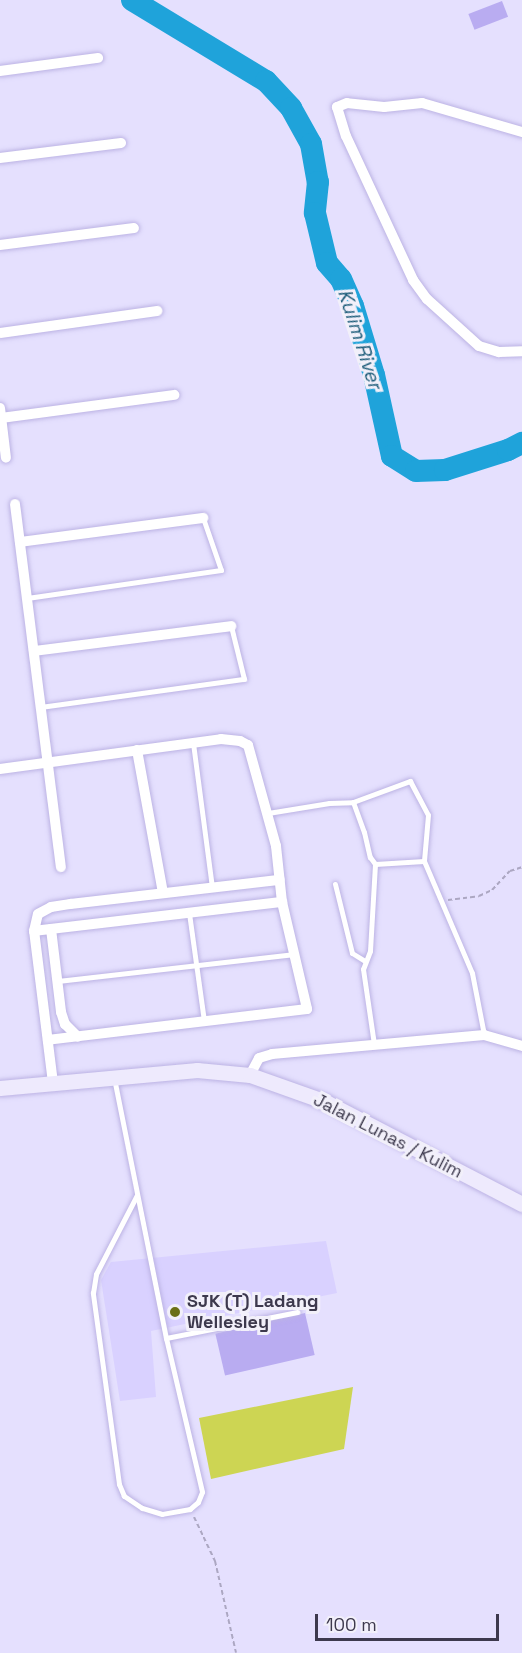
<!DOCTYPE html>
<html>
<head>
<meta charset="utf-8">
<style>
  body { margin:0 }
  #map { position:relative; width:522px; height:1653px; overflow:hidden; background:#e5e0fe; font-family:"Space Grotesk",sans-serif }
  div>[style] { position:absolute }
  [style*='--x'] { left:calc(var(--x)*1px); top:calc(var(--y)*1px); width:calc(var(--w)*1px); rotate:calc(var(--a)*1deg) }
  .built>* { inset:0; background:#d9d1ff }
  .green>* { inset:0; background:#cdd553 }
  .river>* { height:22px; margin:-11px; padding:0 11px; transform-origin:11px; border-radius:11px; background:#1fa3da }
  .building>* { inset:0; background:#b9acf1; transform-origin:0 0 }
  .path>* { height:2px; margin-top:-1px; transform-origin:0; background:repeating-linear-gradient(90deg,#aca7c2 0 4.5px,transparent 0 7.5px) }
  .roads { filter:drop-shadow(0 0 2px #bcb3e4) drop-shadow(0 0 2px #bcb3e4) }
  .service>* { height:5px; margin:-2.5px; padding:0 2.5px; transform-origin:2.5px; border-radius:2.5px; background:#fff }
  .minor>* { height:10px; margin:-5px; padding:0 5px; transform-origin:5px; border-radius:5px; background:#fff }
  .secondary>* { height:15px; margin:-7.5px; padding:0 7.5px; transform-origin:7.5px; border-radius:7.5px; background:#eeeafd }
  .dots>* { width:16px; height:16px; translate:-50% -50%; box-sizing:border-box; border:3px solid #f2f0fa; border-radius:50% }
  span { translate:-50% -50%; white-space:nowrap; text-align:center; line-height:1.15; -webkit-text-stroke:6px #f2f0fa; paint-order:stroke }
  .street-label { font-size:18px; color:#3d394d }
  .poi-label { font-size:18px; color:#3d394d; font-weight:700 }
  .left { translate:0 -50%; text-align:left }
  .water-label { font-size:20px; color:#1e5d7a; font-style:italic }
  .scale { position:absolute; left:315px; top:1614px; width:184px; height:27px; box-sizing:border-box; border:3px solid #3d394d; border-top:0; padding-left:8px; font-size:18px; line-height:21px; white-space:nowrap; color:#3d394d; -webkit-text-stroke:4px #f2f0fa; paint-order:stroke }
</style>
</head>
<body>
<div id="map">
  <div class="built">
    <i style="clip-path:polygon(326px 1241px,337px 1293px,151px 1331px,156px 1397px,120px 1401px,101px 1280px,111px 1262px)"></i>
  </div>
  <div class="green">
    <i style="clip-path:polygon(353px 1387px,344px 1449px,211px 1479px,199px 1418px)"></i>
  </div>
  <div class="river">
    <i style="--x:132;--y:0;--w:157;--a:31.2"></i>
    <i style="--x:266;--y:81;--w:37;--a:47"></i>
    <i style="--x:291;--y:108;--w:41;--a:60.9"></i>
    <i style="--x:311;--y:144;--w:39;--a:80"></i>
    <i style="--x:318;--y:182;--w:31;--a:96"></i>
    <i style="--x:315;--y:213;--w:51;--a:76.5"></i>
    <i style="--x:327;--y:263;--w:21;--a:49"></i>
    <i style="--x:341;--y:279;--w:30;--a:66"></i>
    <i style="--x:353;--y:306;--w:72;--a:73.1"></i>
    <i style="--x:374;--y:375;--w:83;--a:77.5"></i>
    <i style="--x:392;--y:456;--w:28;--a:32"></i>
    <i style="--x:416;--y:471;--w:29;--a:-2"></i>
    <i style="--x:445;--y:470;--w:66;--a:-17.6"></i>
    <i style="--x:508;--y:450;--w:16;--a:-27"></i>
  </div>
  <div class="building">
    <i style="left:502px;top:1px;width:17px;height:36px;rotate:69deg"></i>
    <i style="left:305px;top:1313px;width:43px;height:92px;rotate:77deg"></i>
  </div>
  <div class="path">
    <i style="--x:448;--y:900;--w:31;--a:-7"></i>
    <i style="--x:479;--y:896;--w:14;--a:-25"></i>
    <i style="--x:492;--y:890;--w:26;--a:-47"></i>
    <i style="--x:510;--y:871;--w:13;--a:-18"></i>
    <i style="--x:194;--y:1517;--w:49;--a:64.5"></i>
    <i style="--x:215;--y:1561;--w:94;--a:77.1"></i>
  </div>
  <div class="roads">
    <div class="service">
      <i style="--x:27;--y:598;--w:196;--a:-8.2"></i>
      <i style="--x:221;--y:570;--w:55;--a:-109.1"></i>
      <i style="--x:41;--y:707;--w:205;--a:-7.9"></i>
      <i style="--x:244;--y:679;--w:55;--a:-103.8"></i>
      <i style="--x:193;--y:743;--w:146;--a:82.5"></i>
      <i style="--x:353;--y:802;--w:32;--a:70"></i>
      <i style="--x:364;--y:832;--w:26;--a:77"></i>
      <i style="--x:370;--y:857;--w:9;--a:54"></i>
      <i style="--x:375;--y:864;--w:87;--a:93.3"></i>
      <i style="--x:370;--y:951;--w:19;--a:111"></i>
      <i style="--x:363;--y:969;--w:76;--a:81.7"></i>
      <i style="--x:268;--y:813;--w:62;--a:-9.3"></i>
      <i style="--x:329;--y:803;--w:24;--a:-2"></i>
      <i style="--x:353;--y:802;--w:61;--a:-20.2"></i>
      <i style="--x:410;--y:781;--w:38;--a:62"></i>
      <i style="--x:428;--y:815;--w:46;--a:95"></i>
      <i style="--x:424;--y:861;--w:122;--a:66.8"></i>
      <i style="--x:472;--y:973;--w:63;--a:79"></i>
      <i style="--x:375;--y:864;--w:49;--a:-3.5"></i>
      <i style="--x:335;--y:884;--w:71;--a:76.2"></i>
      <i style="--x:352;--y:953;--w:15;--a:32"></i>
      <i style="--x:189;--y:913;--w:109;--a:82.1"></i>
      <i style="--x:58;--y:981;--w:238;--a:-6.5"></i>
      <i style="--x:114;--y:1078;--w:265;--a:78.7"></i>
      <i style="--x:166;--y:1338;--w:158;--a:76.8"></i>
      <i style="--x:202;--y:1492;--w:11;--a:112"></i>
      <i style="--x:198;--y:1502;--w:11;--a:139"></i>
      <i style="--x:190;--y:1509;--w:28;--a:170"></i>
      <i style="--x:162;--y:1514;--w:21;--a:-163"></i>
      <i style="--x:142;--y:1508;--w:22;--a:-146"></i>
      <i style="--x:124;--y:1496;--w:13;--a:-113"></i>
      <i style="--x:119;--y:1484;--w:193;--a:-97.8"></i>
      <i style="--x:93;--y:1293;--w:19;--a:-81"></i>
      <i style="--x:96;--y:1274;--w:89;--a:-62.6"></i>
      <i style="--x:166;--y:1338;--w:134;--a:-11.2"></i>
    </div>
    <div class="minor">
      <i style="--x:0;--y:71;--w:99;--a:-7.6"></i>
      <i style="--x:522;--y:132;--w:104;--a:-163.8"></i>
      <i style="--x:422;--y:103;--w:38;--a:174"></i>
      <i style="--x:384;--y:107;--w:37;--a:-174"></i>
      <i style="--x:347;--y:103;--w:11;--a:158"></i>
      <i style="--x:337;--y:107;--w:30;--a:73"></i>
      <i style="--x:346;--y:136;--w:159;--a:65"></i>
      <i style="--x:413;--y:280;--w:24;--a:54"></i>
      <i style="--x:427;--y:299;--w:70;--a:42.1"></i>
      <i style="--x:479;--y:346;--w:21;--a:17"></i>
      <i style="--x:499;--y:352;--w:23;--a:-2"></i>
      <i style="--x:0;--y:158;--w:122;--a:-7.1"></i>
      <i style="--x:0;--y:245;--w:135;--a:-7.2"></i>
      <i style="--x:0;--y:333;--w:159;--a:-8"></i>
      <i style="--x:0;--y:408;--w:50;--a:83.2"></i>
      <i style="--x:1;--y:418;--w:175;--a:-7.6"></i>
      <i style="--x:15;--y:504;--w:366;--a:82.8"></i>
      <i style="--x:20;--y:542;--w:185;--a:-7.5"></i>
      <i style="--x:34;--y:651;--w:199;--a:-7.2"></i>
      <i style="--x:137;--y:750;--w:145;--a:79.7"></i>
      <i style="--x:0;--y:769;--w:223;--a:-7.7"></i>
      <i style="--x:221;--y:739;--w:19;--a:6"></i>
      <i style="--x:240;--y:741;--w:9;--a:27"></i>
      <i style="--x:248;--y:745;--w:105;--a:74.5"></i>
      <i style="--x:276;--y:846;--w:56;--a:83.9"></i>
      <i style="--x:282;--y:902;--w:110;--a:76.8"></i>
      <i style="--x:307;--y:1009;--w:261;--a:173.2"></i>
      <i style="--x:51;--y:929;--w:84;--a:83.1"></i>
      <i style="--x:61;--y:1012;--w:13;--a:72"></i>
      <i style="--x:65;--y:1024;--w:18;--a:45"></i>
      <i style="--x:34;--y:931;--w:250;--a:-6.7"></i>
      <i style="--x:250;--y:1075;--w:19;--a:-62"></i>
      <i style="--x:259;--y:1058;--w:14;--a:-17"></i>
      <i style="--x:272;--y:1054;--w:213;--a:-5.1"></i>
      <i style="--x:484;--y:1035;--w:40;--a:16"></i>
      <i style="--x:53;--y:1083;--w:153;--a:-97.1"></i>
      <i style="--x:34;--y:931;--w:17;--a:-77"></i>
      <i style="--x:38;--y:914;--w:15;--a:-28"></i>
      <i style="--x:51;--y:907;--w:20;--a:-9"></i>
      <i style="--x:71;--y:904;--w:210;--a:-6.6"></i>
    </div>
    <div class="secondary">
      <i style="--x:0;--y:1088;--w:198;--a:-5.2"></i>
      <i style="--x:197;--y:1070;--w:53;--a:5.4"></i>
      <i style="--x:250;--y:1075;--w:81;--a:19.6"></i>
      <i style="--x:326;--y:1102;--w:221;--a:27.5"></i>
    </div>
  </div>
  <div class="dots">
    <i style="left:175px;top:1312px;background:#6b7016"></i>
  </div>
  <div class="street-label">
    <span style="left:388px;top:1136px;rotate:27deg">Jalan Lunas / Kulim</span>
  </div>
  <div class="poi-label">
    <span class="left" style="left:187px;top:1312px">SJK (T) Ladang<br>Wellesley</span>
  </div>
  <div class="water-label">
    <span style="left:360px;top:339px;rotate:72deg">Kulim River</span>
  </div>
  <div class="scale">100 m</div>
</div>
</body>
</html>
